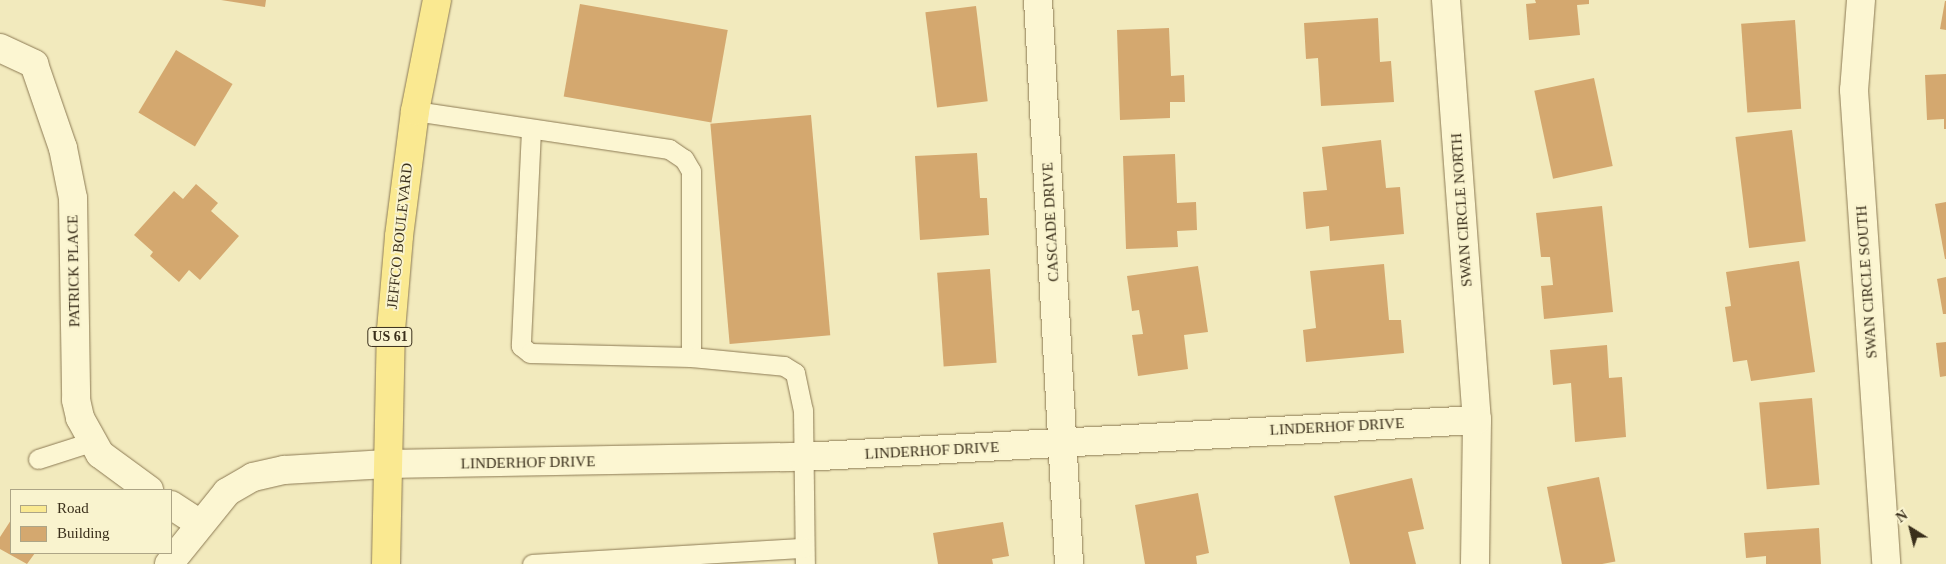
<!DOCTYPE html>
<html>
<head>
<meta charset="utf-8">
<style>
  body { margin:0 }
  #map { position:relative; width:1946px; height:564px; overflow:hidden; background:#f2eabd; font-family:"Times New Roman",serif }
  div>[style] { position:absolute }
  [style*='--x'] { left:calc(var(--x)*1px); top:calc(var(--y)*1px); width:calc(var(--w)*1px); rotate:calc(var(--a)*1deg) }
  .building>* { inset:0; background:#d4a86f; transform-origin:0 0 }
  .roads { filter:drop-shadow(0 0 1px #8c7a54) drop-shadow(0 0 1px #8c7a54) }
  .lane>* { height:19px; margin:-9.5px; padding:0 9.5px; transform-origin:9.5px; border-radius:9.5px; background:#fcf6d2 }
  .street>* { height:28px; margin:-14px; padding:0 14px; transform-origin:14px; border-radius:14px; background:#fcf6d2 }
  .secondary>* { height:28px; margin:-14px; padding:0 14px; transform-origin:14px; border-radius:14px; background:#fcf6d2 }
  .primary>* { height:28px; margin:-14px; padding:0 14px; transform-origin:14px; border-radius:14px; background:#fae991 }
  span { translate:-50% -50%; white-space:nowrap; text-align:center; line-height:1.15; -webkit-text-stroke:4px #f9f3ce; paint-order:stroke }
  .shield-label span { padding:1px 4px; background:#f9f3ce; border:1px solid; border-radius:4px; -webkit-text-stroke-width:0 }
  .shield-label { font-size:14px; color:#3a2f1b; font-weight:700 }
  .street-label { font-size:15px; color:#3a2f1b }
  .legend { position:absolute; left:10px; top:489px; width:162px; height:65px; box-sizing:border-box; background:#f9f3ce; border:1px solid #ada586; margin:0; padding:6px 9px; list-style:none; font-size:15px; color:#3a2f1b }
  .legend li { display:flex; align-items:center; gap:10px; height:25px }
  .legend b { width:25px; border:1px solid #ada586 }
  .north { position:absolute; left:1886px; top:504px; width:50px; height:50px; -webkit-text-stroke:4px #f9f3ce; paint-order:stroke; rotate:324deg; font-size:14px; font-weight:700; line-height:20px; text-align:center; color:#3a2f1b }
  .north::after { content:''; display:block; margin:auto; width:18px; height:22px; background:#3a2f1b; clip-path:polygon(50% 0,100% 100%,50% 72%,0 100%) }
</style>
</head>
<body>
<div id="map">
  <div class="building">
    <i style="clip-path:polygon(221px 0,266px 0,265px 7px)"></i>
    <i style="clip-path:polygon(1535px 0,1589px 0,1589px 4px,1577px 5px,1580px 35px,1529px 40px,1526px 4px,1536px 3px)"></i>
    <i style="clip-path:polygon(1945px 1px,1946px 1px,1946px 30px,1940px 29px)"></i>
    <i style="left:580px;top:4px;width:150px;height:94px;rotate:10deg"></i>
    <i style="left:976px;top:6px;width:96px;height:51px;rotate:83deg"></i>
    <i style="clip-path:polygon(1378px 18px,1380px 62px,1391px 61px,1394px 102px,1321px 106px,1318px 58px,1306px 59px,1304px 23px)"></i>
    <i style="left:1795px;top:20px;width:89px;height:54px;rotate:86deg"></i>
    <i style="clip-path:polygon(1169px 28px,1171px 76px,1184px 75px,1185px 102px,1170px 102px,1170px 118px,1120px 120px,1117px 30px)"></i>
    <i style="left:176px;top:50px;width:66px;height:73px;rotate:31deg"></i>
    <i style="clip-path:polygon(1946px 74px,1946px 129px,1944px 129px,1944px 119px,1927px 120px,1925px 75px)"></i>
    <i style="left:1594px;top:78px;width:90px;height:61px;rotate:78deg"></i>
    <i style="left:811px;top:115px;width:221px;height:101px;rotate:85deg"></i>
    <i style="left:1792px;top:130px;width:112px;height:57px;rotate:83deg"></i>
    <i style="clip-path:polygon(1381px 140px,1386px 188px,1400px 187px,1404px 234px,1330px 241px,1329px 226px,1306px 229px,1303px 192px,1327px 190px,1322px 147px)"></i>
    <i style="clip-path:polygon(977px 153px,980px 198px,987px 198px,989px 235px,920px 240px,915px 156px)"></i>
    <i style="clip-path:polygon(1175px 154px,1177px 203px,1196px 202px,1197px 230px,1177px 231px,1178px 247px,1126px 249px,1123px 156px)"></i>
    <i style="clip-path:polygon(196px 184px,218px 203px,211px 211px,239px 236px,200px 280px,189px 270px,179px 282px,150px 256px,153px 252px,134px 235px,174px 191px,183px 199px)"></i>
    <i style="clip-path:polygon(1946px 202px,1946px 259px,1945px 259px,1935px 204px)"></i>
    <i style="clip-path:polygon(1602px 206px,1613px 312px,1544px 319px,1541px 286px,1553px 285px,1550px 257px,1541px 257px,1536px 213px)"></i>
    <i style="clip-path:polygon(1799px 261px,1815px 372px,1751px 381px,1747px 360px,1733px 362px,1725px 307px,1731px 306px,1726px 272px)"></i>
    <i style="clip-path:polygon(1384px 264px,1389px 320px,1401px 320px,1404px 353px,1306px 362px,1303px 330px,1316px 328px,1310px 271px)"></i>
    <i style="clip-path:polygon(1198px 266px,1208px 332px,1184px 335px,1188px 369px,1138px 376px,1132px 335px,1143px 334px,1139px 310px,1132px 311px,1127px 276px)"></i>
    <i style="left:990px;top:269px;width:94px;height:53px;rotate:86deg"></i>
    <i style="clip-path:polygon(1946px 277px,1946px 314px,1943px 314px,1937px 279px)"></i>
    <i style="clip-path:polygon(1946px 342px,1946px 376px,1940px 377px,1936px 343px)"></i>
    <i style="clip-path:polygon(1607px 345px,1609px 378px,1622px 377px,1626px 437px,1575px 442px,1571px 383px,1553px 385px,1550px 350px)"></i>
    <i style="left:1812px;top:398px;width:87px;height:53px;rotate:85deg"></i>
    <i style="left:1599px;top:477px;width:86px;height:53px;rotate:79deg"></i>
    <i style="clip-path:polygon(1412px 478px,1424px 529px,1408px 532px,1416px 564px,1350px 564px,1334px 496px)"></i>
    <i style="clip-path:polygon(1198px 493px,1209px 553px,1196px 556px,1197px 564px,1145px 564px,1135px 505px)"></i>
    <i style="clip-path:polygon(11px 520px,11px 553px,35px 553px,27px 564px,0 549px,0 537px)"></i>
    <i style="clip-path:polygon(1003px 522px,1009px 556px,992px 559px,993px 564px,938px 564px,933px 533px)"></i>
    <i style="clip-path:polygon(1819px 528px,1821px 564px,1766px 564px,1766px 556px,1746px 558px,1744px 533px)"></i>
  </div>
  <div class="roads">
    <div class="lane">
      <i style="--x:415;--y:111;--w:257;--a:8.5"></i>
      <i style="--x:669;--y:149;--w:18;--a:34"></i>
      <i style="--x:684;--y:159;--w:14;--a:60"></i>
      <i style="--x:691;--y:171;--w:186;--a:90"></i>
      <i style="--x:691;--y:357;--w:93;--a:5.5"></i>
      <i style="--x:784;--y:366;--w:13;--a:32"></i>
      <i style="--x:795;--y:373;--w:38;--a:78"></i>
      <i style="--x:803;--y:410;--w:154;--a:89.3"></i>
      <i style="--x:531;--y:130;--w:216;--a:92.7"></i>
      <i style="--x:521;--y:346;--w:11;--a:38"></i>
      <i style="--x:530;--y:353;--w:161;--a:1.4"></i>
      <i style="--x:38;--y:459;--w:56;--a:-17.8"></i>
      <i style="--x:532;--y:564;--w:272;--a:-3.4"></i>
    </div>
    <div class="street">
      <i style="--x:1038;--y:0;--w:565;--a:86.85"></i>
      <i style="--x:1446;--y:0;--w:421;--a:85.8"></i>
      <i style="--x:1477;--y:420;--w:144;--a:90.8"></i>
      <i style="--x:1861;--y:0;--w:90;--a:94.4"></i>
      <i style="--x:1854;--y:90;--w:475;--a:86.1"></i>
      <i style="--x:0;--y:48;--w:38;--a:25"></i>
      <i style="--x:34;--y:64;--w:89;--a:71"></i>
      <i style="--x:63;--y:148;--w:51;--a:78.7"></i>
      <i style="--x:73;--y:198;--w:202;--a:89.1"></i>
      <i style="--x:76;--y:400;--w:18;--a:77"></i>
      <i style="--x:80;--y:418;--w:41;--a:60.9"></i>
      <i style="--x:100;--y:454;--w:61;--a:36.3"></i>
      <i style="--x:387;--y:464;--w:415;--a:-1"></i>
      <i style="--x:802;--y:457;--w:676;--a:-3.14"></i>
      <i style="--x:171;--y:505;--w:33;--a:33"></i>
    </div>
    <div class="secondary">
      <i style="--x:169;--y:564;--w:92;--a:-51.1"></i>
      <i style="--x:227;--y:492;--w:30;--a:-30"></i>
      <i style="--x:253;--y:477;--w:32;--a:-13"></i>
      <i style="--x:284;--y:470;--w:103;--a:-3.3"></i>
    </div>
    <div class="primary">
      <i style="--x:386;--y:564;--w:234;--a:-88.8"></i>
      <i style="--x:391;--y:330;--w:94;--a:-85.1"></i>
      <i style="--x:399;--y:236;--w:126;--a:-82.7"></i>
      <i style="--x:415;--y:111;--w:113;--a:-78.8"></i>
    </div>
  </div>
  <div class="shield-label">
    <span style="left:390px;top:337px">US 61</span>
  </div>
  <div class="street-label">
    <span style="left:1462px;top:210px;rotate:-94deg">SWAN CIRCLE NORTH</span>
    <span style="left:1051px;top:222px;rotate:-93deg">CASCADE DRIVE</span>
    <span style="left:400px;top:236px;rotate:-84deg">JEFFCO BOULEVARD</span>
    <span style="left:74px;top:271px;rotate:-91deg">PATRICK PLACE</span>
    <span style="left:1867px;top:282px;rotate:-94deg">SWAN CIRCLE SOUTH</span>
    <span style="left:1337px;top:427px;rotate:-3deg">LINDERHOF DRIVE</span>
    <span style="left:932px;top:451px;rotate:-3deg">LINDERHOF DRIVE</span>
    <span style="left:528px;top:463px;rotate:-1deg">LINDERHOF DRIVE</span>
  </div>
  <ul class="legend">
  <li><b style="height:6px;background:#fae991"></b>Road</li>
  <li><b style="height:14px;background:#d4a86f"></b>Building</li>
  </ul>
  <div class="north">N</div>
</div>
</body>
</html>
